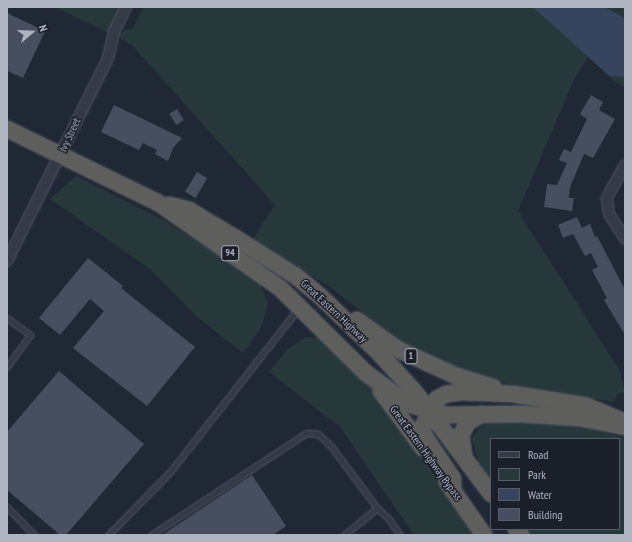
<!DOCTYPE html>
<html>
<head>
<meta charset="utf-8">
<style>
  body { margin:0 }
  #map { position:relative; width:632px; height:542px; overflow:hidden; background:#212835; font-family:"PT Sans Narrow",sans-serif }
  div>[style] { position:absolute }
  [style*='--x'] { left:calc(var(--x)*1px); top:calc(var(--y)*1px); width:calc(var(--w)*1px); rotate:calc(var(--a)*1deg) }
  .green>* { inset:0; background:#27383a }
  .water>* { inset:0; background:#37445d }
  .building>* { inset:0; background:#474e5f; transform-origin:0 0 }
  .roads { filter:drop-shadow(0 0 1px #515763) drop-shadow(0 0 1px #515763) }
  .service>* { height:5px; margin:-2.5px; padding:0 2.5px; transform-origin:2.5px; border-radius:2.5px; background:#343a46 }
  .minor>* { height:10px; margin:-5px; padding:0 5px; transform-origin:5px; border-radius:5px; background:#343a46 }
  .trunk>* { height:16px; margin:-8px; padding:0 8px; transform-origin:8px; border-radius:8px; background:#5e5e5c }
  span { translate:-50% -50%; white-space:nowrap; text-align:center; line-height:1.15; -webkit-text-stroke:3px #1a1f2a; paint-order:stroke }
  .shield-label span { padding:1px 3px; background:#1a1f2a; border:1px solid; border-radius:3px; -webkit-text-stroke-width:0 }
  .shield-label { font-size:10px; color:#aeb4c2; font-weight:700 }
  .street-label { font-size:11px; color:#aeb4c2 }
  .frame { position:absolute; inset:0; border:8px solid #aeb4c2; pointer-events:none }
  .legend { position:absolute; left:490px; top:438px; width:130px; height:92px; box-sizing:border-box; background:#1a1f2a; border:1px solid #555b67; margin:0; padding:5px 7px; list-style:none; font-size:12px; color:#aeb4c2 }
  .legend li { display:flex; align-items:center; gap:8px; height:20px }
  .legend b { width:20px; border:1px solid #555b67 }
  .north { position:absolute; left:12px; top:12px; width:40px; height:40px; -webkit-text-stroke:3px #1a1f2a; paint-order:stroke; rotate:71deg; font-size:11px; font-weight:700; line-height:16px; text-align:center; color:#aeb4c2 }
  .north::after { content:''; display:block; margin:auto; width:14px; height:18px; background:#aeb4c2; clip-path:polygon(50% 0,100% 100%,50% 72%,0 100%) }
</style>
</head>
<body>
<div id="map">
  <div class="green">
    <i style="clip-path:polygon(55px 7px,122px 7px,109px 33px)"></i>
    <i style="clip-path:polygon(143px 7px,534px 7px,588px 57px,575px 77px,518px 211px,620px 371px,625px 393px,617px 393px,614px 402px,507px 384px,454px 369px,404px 345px,330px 287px,253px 239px,275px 205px,132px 45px,119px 38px,124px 30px,133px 29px)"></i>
    <i style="clip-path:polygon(604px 7px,625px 7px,625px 18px)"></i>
    <i style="clip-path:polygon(609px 76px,625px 77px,625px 88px,615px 81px)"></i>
    <i style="clip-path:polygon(76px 176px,167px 222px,259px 281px,268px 303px,262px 326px,243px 353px,195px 315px,150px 269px,50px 199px)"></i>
    <i style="clip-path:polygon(305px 337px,320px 338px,331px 344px,384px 402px,476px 535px,414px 535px,340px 427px,269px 372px,288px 349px)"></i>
    <i style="clip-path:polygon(492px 419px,567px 423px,625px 438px,625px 535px,532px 535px,528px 529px,619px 529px,619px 439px,491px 439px,491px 480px,479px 463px,472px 439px,480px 427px)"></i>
  </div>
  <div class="water">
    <i style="clip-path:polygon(533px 7px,604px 7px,625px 18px,625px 77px,609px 76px)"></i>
  </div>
  <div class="building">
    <i style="clip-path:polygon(7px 13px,45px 31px,23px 78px,7px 71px)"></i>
    <i style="clip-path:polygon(591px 95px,603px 102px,599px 110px,615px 119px,593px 158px,584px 154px,570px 187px,569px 198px,574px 198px,572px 211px,544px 207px,547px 184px,557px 185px,567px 163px,559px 160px,564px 149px,571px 152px,587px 119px,580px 114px)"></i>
    <i style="clip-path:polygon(114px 105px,182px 138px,173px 148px,168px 161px,155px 154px,157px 150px,143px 143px,139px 150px,101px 132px)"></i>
    <i style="left:177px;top:109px;width:13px;height:9px;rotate:58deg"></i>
    <i style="left:197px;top:172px;width:12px;height:23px;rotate:31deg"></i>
    <i style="clip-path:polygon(577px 217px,582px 228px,590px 224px,595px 237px,597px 236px,625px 290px,625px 335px,604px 300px,607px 298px,592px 270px,598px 267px,591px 253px,585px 256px,573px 234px,563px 238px,558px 225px)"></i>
    <i style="clip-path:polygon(88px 258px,123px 286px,121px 288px,195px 347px,147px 406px,73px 348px,104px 311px,90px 299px,60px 335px,39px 318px)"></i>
    <i style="clip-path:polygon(59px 371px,144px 444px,66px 535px,60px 535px,7px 490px,7px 432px)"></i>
    <i style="clip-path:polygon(252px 475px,286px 526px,273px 535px,162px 535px)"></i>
  </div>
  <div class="roads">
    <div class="service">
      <i style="--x:7;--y:318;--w:29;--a:36"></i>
      <i style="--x:30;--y:335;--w:39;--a:126"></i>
      <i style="--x:7;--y:507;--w:39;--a:46"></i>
      <i style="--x:377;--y:508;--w:15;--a:42"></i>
      <i style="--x:388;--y:518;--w:21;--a:55"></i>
      <i style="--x:108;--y:535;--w:88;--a:-45.5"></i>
      <i style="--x:170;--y:472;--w:207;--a:-51.9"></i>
      <i style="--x:151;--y:535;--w:186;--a:-33.3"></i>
      <i style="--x:306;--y:433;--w:12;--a:5"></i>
      <i style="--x:318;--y:434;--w:18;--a:43"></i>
      <i style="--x:331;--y:446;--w:77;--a:53.4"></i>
      <i style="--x:377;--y:508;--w:43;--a:140.7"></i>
    </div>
    <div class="minor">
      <i style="--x:625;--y:165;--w:38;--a:119"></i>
      <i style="--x:607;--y:198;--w:16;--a:83"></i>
      <i style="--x:609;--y:214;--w:30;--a:57"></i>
      <i style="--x:7;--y:261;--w:227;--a:-63.5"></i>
      <i style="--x:108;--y:58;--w:27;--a:-77"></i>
      <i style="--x:114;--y:32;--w:28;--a:-64"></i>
    </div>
    <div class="trunk">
      <i style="--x:7;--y:129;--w:167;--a:26"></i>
      <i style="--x:157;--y:202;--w:150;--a:35"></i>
      <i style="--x:280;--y:288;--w:121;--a:44.7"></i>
      <i style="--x:366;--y:373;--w:52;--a:36.4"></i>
      <i style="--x:408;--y:404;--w:41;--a:15.8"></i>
      <i style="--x:447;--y:415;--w:74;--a:-0.8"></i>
      <i style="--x:521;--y:414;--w:59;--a:3.9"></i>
      <i style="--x:580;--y:418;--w:46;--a:11.3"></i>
      <i style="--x:169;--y:205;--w:21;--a:14"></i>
      <i style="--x:189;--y:210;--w:52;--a:31"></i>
      <i style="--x:234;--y:237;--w:73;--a:32.2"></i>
      <i style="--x:296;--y:276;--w:31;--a:40"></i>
      <i style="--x:320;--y:296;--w:85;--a:44"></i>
      <i style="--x:381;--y:355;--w:50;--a:47.4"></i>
      <i style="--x:415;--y:392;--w:127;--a:53.3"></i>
      <i style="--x:357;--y:320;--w:49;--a:35.9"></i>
      <i style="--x:397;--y:349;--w:65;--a:24.6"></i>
      <i style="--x:456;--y:376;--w:39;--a:17"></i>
      <i style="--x:381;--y:391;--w:71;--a:53.6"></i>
      <i style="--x:464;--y:456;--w:21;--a:-98"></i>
      <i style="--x:461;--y:435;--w:15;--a:-62"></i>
      <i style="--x:468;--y:422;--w:16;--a:-30"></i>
      <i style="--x:447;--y:482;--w:65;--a:55.1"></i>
      <i style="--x:453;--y:491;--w:12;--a:-90"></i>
      <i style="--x:453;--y:479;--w:50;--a:-123.7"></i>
      <i style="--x:425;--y:437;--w:9;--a:-108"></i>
      <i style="--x:422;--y:428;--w:33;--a:-63"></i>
      <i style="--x:437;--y:399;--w:10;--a:-29"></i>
      <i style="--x:446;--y:394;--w:16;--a:-7"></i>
      <i style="--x:462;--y:392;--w:51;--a:2.2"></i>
      <i style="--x:513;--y:394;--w:75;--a:9.2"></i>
      <i style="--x:587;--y:406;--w:41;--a:22.8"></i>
      <i style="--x:516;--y:529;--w:8;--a:50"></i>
    </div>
  </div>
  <div class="shield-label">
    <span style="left:230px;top:253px">94</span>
    <span style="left:411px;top:356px">1</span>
  </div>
  <div class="street-label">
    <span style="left:70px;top:135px;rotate:-65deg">Ivy Street</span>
    <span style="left:334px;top:311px;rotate:43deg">Great Eastern Highway</span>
    <span style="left:426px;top:453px;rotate:54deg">Great Eastern Highway Bypass</span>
  </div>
  <div class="frame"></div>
  <ul class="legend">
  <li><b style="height:5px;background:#343a46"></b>Road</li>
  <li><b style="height:11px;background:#27383a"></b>Park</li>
  <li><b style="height:11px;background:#37445d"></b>Water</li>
  <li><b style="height:11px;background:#474e5f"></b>Building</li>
  </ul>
  <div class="north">N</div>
</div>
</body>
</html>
